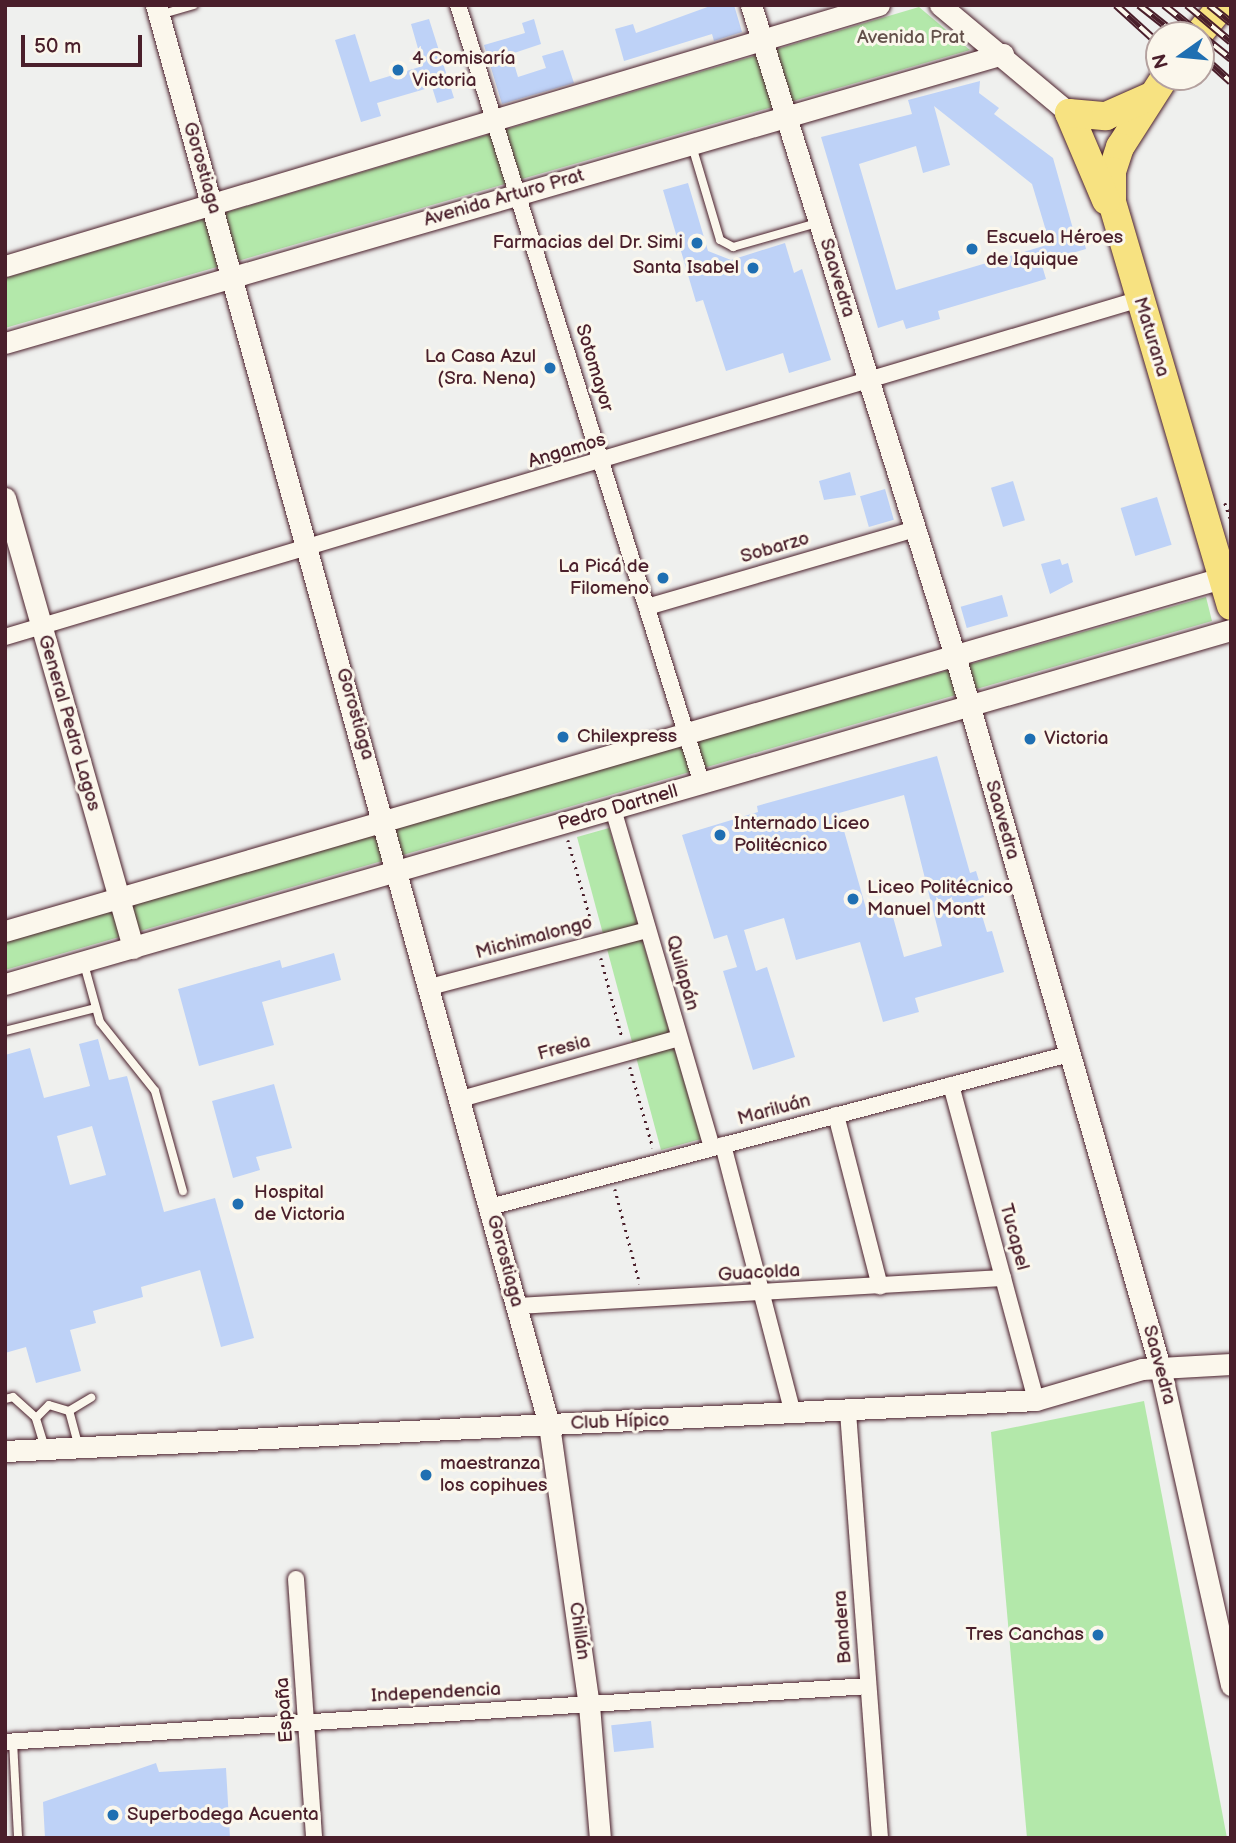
<!DOCTYPE html>
<html>
<head>
<meta charset="utf-8">
<style>
  body { margin:0 }
  #map { position:relative; width:1236px; height:1843px; overflow:hidden; background:#eff0ee; font-family:"Balsamiq Sans",sans-serif }
  div>[style] { position:absolute }
  [style*='--x'] { left:calc(var(--x)*1px); top:calc(var(--y)*1px); width:calc(var(--w)*1px); rotate:calc(var(--a)*1deg) }
  .green>* { inset:0; background:#b3e8aa }
  .building>* { inset:0; background:#bed2f7; transform-origin:0 0 }
  .path>* { height:2.5px; margin-top:-1.25px; transform-origin:0; background:repeating-linear-gradient(90deg,#4a1f2b 0 2px,transparent 0 7px) }
  .roads { filter:drop-shadow(0 0 2px #4a1f2b) drop-shadow(0 0 2px #4a1f2b) }
  .lane>* { height:8px; margin:-4px; padding:0 4px; transform-origin:4px; border-radius:4px; background:#fbf7ec }
  .street>* { height:16px; margin:-8px; padding:0 8px; transform-origin:8px; border-radius:8px; background:#fbf7ec }
  .secondary>* { height:21px; margin:-10.5px; padding:0 10.5px; transform-origin:10.5px; border-radius:10.5px; background:#fbf7ec }
  .highway>* { height:28px; margin:-14px; padding:0 14px; transform-origin:14px; border-radius:14px; background:#f7e281 }
  .rail>* { height:8px; margin-top:-4px; transform-origin:0; background:repeating-linear-gradient(90deg,#fbf7ec 0 16px,#4a1f2b 0 32px); box-sizing:border-box; border-block:2px solid #4a1f2b }
  .dots>* { width:19px; height:19px; translate:-50% -50%; box-sizing:border-box; border:4px solid #fbf7ec; border-radius:50% }
  span { translate:-50% -50%; white-space:nowrap; text-align:center; line-height:1.15; -webkit-text-stroke:6px #fbf7ec; paint-order:stroke }
  .park-label { font-size:19px; color:#64514b }
  .poi-label { font-size:19px; color:#4a1f2b }
  .left { translate:0 -50%; text-align:left }
  .right { translate:-100% -50%; text-align:right }
  .street-label { font-size:19px; color:#4a1f2b }
  .frame { position:absolute; inset:0; border:7px solid #4a1f2b; pointer-events:none }
  .north { position:absolute; left:1145px; top:21px; width:70px; height:70px; box-sizing:border-box; background:#fbf7ec; border:2px solid #b4a19f; border-radius:50%; rotate:255deg; font-size:19px; font-weight:700; line-height:28px; text-align:center; color:#4a1f2b }
  .north::after { content:''; display:block; margin:auto; width:24px; height:32px; background:#1f6fb2; clip-path:polygon(50% 0,100% 100%,50% 72%,0 100%) }
  .scale { position:absolute; left:21px; top:35px; width:121px; height:32px; box-sizing:border-box; border:4px solid #4a1f2b; border-top:0; padding-left:9px; font-size:21px; line-height:24px; white-space:nowrap; color:#4a1f2b; -webkit-text-stroke:5px #fbf7ec; paint-order:stroke }
</style>
</head>
<body>
<div id="map">
  <div class="green">
    <i style="clip-path:polygon(919px 7px,970px 50px,5px 328px,5px 278px)"></i>
    <i style="clip-path:polygon(1206px 597px,1212px 621px,5px 970px,5px 938px)"></i>
    <i style="clip-path:polygon(609px 828px,701px 1139px,661px 1150px,577px 837px)"></i>
    <i style="clip-path:polygon(1144px 1401px,1227px 1838px,1027px 1838px,991px 1432px)"></i>
  </div>
  <div class="building">
    <i style="clip-path:polygon(713px 5px,734px 5px,742px 32px,714px 41px,712px 34px,624px 61px,615px 29px,633px 24px,636px 33px)"></i>
    <i style="clip-path:polygon(429px 19px,454px 98px,437px 103px,432px 87px,377px 103px,381px 116px,361px 122px,335px 40px,355px 34px,370px 82px,423px 66px,411px 24px)"></i>
    <i style="clip-path:polygon(534px 19px,541px 44px,511px 54px,518px 77px,546px 68px,542px 56px,563px 50px,574px 83px,502px 104px,484px 45px,525px 33px,522px 23px)"></i>
    <i style="clip-path:polygon(evenodd,980px 81px,979px 93px,999px 108px,994px 114px,1053px 158px,1075px 236px,1082px 234px,1086px 249px,1041px 262px,1046px 279px,938px 311px,940px 319px,906px 329px,903px 320px,878px 328px,821px 137px,912px 114px,908px 100px,980px 81px,934px 106px,1032px 184px,1050px 244px,896px 290px,859px 164px,916px 146px,923px 173px,950px 165px,934px 106px)"></i>
    <i style="clip-path:polygon(688px 183px,708px 251px,731px 260px,785px 243px,794px 273px,802px 269px,831px 360px,789px 373px,783px 353px,726px 371px,703px 300px,696px 302px,663px 190px)"></i>
    <i style="clip-path:polygon(850px 472px,856px 495px,824px 500px,819px 481px)"></i>
    <i style="left:1013px;top:481px;width:41px;height:23px;rotate:73deg"></i>
    <i style="left:885px;top:489px;width:32px;height:26px;rotate:74deg"></i>
    <i style="left:1157px;top:497px;width:50px;height:38px;rotate:73deg"></i>
    <i style="clip-path:polygon(1060px 559px,1062px 565px,1068px 563px,1073px 582px,1050px 594px,1041px 564px)"></i>
    <i style="left:1002px;top:595px;width:22px;height:43px;rotate:74deg"></i>
    <i style="clip-path:polygon(evenodd,937px 756px,970px 873px,976px 871px,984px 897px,977px 899px,987px 932px,992px 931px,1004px 972px,915px 998px,919px 1012px,883px 1022px,860px 942px,796px 960px,784px 918px,744px 930px,756px 971px,767px 967px,795px 1057px,753px 1070px,723px 971px,737px 967px,727px 935px,714px 939px,682px 835px,758px 812px,757px 806px,937px 756px,904px 795px,942px 946px,904px 957px,890px 906px,867px 912px,839px 813px,904px 795px)"></i>
    <i style="clip-path:polygon(334px 953px,341px 980px,262px 1002px,274px 1045px,199px 1066px,178px 989px,280px 960px,282px 968px)"></i>
    <i style="clip-path:polygon(evenodd,98px 1039px,109px 1080px,127px 1076px,164px 1212px,215px 1198px,254px 1338px,221px 1347px,200px 1270px,141px 1287px,143px 1297px,93px 1311px,96px 1323px,70px 1330px,81px 1371px,36px 1383px,26px 1347px,5px 1353px,5px 1055px,30px 1048px,44px 1098px,90px 1086px,79px 1044px,98px 1039px,92px 1126px,106px 1175px,70px 1185px,57px 1136px,92px 1126px)"></i>
    <i style="clip-path:polygon(274px 1084px,292px 1148px,256px 1157px,260px 1170px,233px 1178px,212px 1101px)"></i>
    <i style="left:651px;top:1721px;width:27px;height:40px;rotate:84deg"></i>
    <i style="clip-path:polygon(156px 1763px,159px 1772px,226px 1768px,230px 1838px,45px 1838px,43px 1802px)"></i>
  </div>
  <div class="path">
    <i style="--x:1225;--y:503;--w:18;--a:71"></i>
    <i style="--x:568;--y:840;--w:91;--a:74.1"></i>
    <i style="--x:601;--y:958;--w:82;--a:75.1"></i>
    <i style="--x:630;--y:1067;--w:84;--a:74.1"></i>
    <i style="--x:615;--y:1189;--w:98;--a:75.3"></i>
  </div>
  <div class="roads">
    <div class="lane">
      <i style="--x:159;--y:15;--w:36;--a:-16"></i>
      <i style="--x:692;--y:146;--w:98;--a:73.4"></i>
      <i style="--x:720;--y:240;--w:15;--a:28"></i>
      <i style="--x:733;--y:247;--w:87;--a:-15.9"></i>
      <i style="--x:84;--y:964;--w:60;--a:74.6"></i>
      <i style="--x:100;--y:1022;--w:88;--a:51.4"></i>
      <i style="--x:155;--y:1091;--w:104;--a:74.4"></i>
      <i style="--x:5;--y:1031;--w:93;--a:-14.3"></i>
      <i style="--x:5;--y:1399;--w:8;--a:-14"></i>
      <i style="--x:13;--y:1397;--w:31;--a:42"></i>
      <i style="--x:78;--y:1444;--w:34;--a:-105"></i>
      <i style="--x:69;--y:1411;--w:26;--a:-31"></i>
      <i style="--x:45;--y:1448;--w:31;--a:-107"></i>
      <i style="--x:36;--y:1418;--w:18;--a:-45"></i>
      <i style="--x:49;--y:1405;--w:21;--a:17"></i>
      <i style="--x:13;--y:1741;--w:97;--a:87"></i>
    </div>
    <div class="street">
      <i style="--x:458;--y:5;--w:816;--a:72.61"></i>
      <i style="--x:647;--y:607;--w:279;--a:-16.2"></i>
      <i style="--x:5;--y:637;--w:1184;--a:-16.58"></i>
      <i style="--x:613;--y:809;--w:353;--a:73.7"></i>
      <i style="--x:430;--y:987;--w:225;--a:-14.7"></i>
      <i style="--x:951;--y:1085;--w:326;--a:74.9"></i>
      <i style="--x:461;--y:1099;--w:226;--a:-15.6"></i>
      <i style="--x:836;--y:1115;--w:177;--a:75.6"></i>
      <i style="--x:723;--y:1145;--w:278;--a:75.4"></i>
      <i style="--x:490;--y:1207;--w:599;--a:-14.8"></i>
      <i style="--x:517;--y:1306;--w:487;--a:-3.3"></i>
      <i style="--x:848;--y:1412;--w:427;--a:85.7"></i>
      <i style="--x:296;--y:1579;--w:260;--a:86"></i>
      <i style="--x:5;--y:1742;--w:865;--a:-3.71"></i>
    </div>
    <div class="secondary">
      <i style="--x:156;--y:5;--w:1473;--a:74.53"></i>
      <i style="--x:549;--y:1425;--w:283;--a:81.9"></i>
      <i style="--x:589;--y:1705;--w:133;--a:85.3"></i>
      <i style="--x:751;--y:5;--w:685;--a:72.6"></i>
      <i style="--x:956;--y:659;--w:737;--a:73.93"></i>
      <i style="--x:1160;--y:1367;--w:326;--a:77.4"></i>
      <i style="--x:940;--y:5;--w:168;--a:39.9"></i>
      <i style="--x:5;--y:266;--w:912;--a:-16.63"></i>
      <i style="--x:5;--y:343;--w:1039;--a:-16.15"></i>
      <i style="--x:5;--y:498;--w:468;--a:74.1"></i>
      <i style="--x:5;--y:931;--w:1267;--a:-16.18"></i>
      <i style="--x:5;--y:984;--w:1276;--a:-16.11"></i>
      <i style="--x:5;--y:1451;--w:1032;--a:-2.83"></i>
      <i style="--x:1036;--y:1400;--w:110;--a:-16.3"></i>
      <i style="--x:1142;--y:1369;--w:89;--a:-3.2"></i>
    </div>
    <div class="highway">
      <i style="--x:1198;--y:35;--w:38;--a:-51"></i>
      <i style="--x:1165;--y:77;--w:83;--a:122.7"></i>
      <i style="--x:1120;--y:147;--w:25;--a:108"></i>
      <i style="--x:1112;--y:171;--w:31;--a:90"></i>
      <i style="--x:1112;--y:202;--w:421;--a:73.6"></i>
      <i style="--x:1069;--y:113;--w:95;--a:67"></i>
      <i style="--x:1069;--y:113;--w:37;--a:5"></i>
      <i style="--x:1106;--y:116;--w:47;--a:-23.8"></i>
    </div>
  </div>
  <div class="rail">
    <i style="--x:1116;--y:5;--w:58;--a:42.2"></i>
    <i style="--x:1139;--y:5;--w:48;--a:38.3"></i>
    <i style="--x:1164;--y:5;--w:86;--a:38.9"></i>
    <i style="--x:1187;--y:5;--w:57;--a:40.1"></i>
    <i style="--x:1209;--y:5;--w:28;--a:39"></i>
    <i style="--x:1201;--y:55;--w:40;--a:42"></i>
  </div>
  <div class="dots">
    <i style="left:398px;top:70px;background:#1f6fb2"></i>
    <i style="left:697px;top:243px;background:#1f6fb2"></i>
    <i style="left:972px;top:249px;background:#1f6fb2"></i>
    <i style="left:753px;top:268px;background:#1f6fb2"></i>
    <i style="left:550px;top:368px;background:#1f6fb2"></i>
    <i style="left:663px;top:578px;background:#1f6fb2"></i>
    <i style="left:563px;top:737px;background:#1f6fb2"></i>
    <i style="left:1030px;top:739px;background:#1f6fb2"></i>
    <i style="left:720px;top:835px;background:#1f6fb2"></i>
    <i style="left:853px;top:899px;background:#1f6fb2"></i>
    <i style="left:238px;top:1204px;background:#1f6fb2"></i>
    <i style="left:426px;top:1475px;background:#1f6fb2"></i>
    <i style="left:1098px;top:1635px;background:#1f6fb2"></i>
    <i style="left:113px;top:1815px;background:#1f6fb2"></i>
  </div>
  <div class="park-label">
    <span style="left:911px;top:38px">Avenida Prat</span>
  </div>
  <div class="poi-label">
    <span class="left" style="left:412px;top:70px">4 Comisaría<br>Victoria</span>
    <span class="left" style="left:986px;top:249px">Escuela Héroes<br>de Iquique</span>
    <span class="right" style="left:683px;top:243px">Farmacias del Dr. Simi</span>
    <span class="right" style="left:739px;top:268px">Santa Isabel</span>
    <span class="right" style="left:536px;top:368px">La Casa Azul<br>(Sra. Nena)</span>
    <span class="right" style="left:649px;top:578px">La Picá de<br>Filomeno</span>
    <span class="left" style="left:577px;top:737px">Chilexpress</span>
    <span class="left" style="left:1044px;top:739px">Victoria</span>
    <span class="left" style="left:734px;top:835px">Internado Liceo<br>Politécnico</span>
    <span class="left" style="left:867px;top:899px">Liceo Politécnico<br>Manuel Montt</span>
    <span class="left" style="left:254px;top:1204px">Hospital<br>de Victoria</span>
    <span class="left" style="left:440px;top:1475px">maestranza<br>los copihues</span>
    <span class="right" style="left:1084px;top:1635px">Tres Canchas</span>
    <span class="left" style="left:127px;top:1815px">Superbodega Acuenta</span>
  </div>
  <div class="street-label">
    <span style="left:202px;top:168px;rotate:74deg">Gorostiaga</span>
    <span style="left:504px;top:198px;rotate:-16deg">Avenida Arturo Prat</span>
    <span style="left:837px;top:278px;rotate:73deg">Saavedra</span>
    <span style="left:1151px;top:337px;rotate:73deg">Maturana</span>
    <span style="left:594px;top:368px;rotate:73deg">Sotomayor</span>
    <span style="left:567px;top:451px;rotate:-17deg">Angamos</span>
    <span style="left:775px;top:548px;rotate:-16deg">Sobarzo</span>
    <span style="left:355px;top:714px;rotate:74deg">Gorostiaga</span>
    <span style="left:69px;top:723px;rotate:74deg">General Pedro Lagos</span>
    <span style="left:618px;top:808px;rotate:-16deg">Pedro Dartnell</span>
    <span style="left:1002px;top:820px;rotate:74deg">Saavedra</span>
    <span style="left:534px;top:938px;rotate:-15deg">Michimalongo</span>
    <span style="left:682px;top:973px;rotate:74deg">Quilapán</span>
    <span style="left:564px;top:1048px;rotate:-15deg">Fresia</span>
    <span style="left:774px;top:1110px;rotate:-15deg">Mariluán</span>
    <span style="left:1014px;top:1237px;rotate:75deg">Tucapel</span>
    <span style="left:505px;top:1261px;rotate:75deg">Gorostiaga</span>
    <span style="left:759px;top:1273px;rotate:-3deg">Guacolda</span>
    <span style="left:1159px;top:1365px;rotate:75deg">Saavedra</span>
    <span style="left:620px;top:1422px;rotate:-2deg">Club Hípico</span>
    <span style="left:843px;top:1627px;rotate:-94deg">Bandera</span>
    <span style="left:579px;top:1631px;rotate:82deg">Chillán</span>
    <span style="left:436px;top:1693px;rotate:-3deg">Independencia</span>
    <span style="left:285px;top:1710px;rotate:-94deg">España</span>
  </div>
  <div class="frame"></div>
  <div class="north">N</div>
  <div class="scale">50 m</div>
</div>
</body>
</html>
